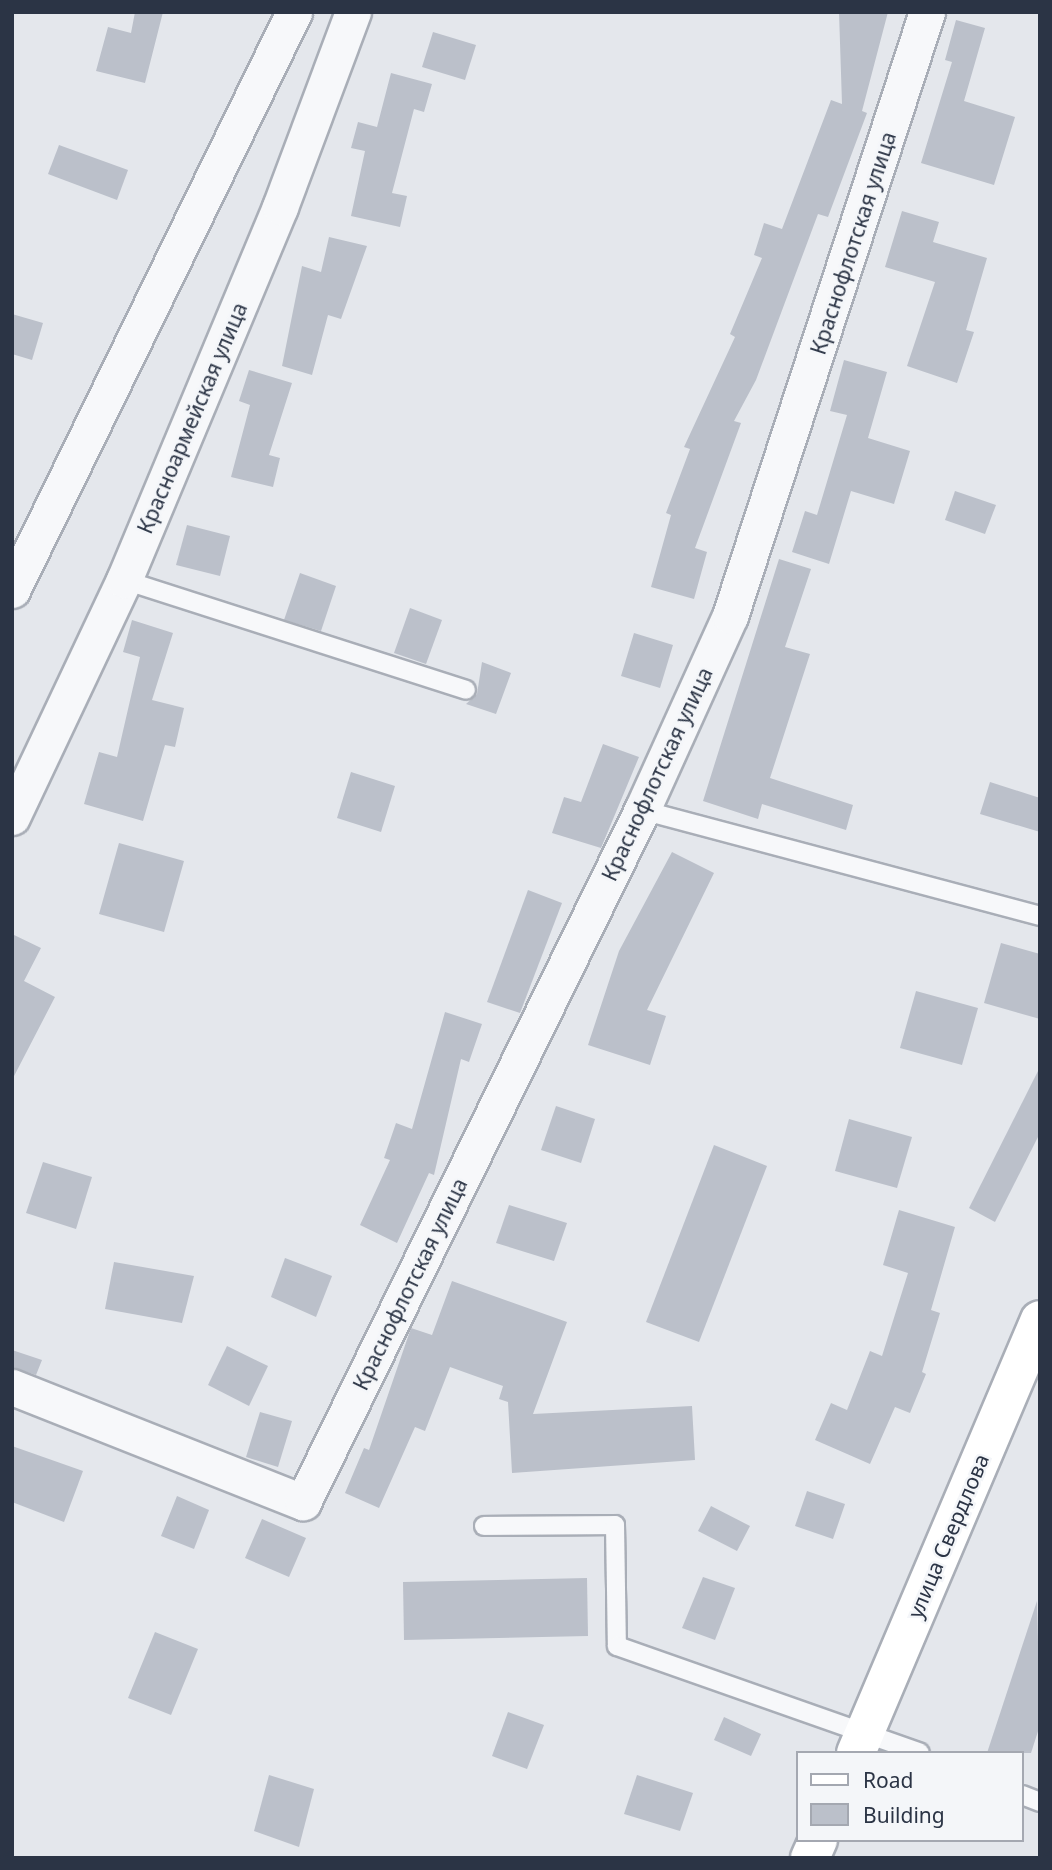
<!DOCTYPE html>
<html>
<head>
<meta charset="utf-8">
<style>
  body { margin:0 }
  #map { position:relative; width:1052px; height:1870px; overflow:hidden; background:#e4e7ec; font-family:"Noto Sans",sans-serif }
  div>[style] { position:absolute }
  .building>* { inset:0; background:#bbc0ca }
  .roads { filter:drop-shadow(2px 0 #a9aeb7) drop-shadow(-2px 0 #a9aeb7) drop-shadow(0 2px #a9aeb7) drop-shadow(0 -2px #a9aeb7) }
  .service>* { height:18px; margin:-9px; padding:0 9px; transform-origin:9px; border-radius:9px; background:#f7f8fa }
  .minor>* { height:35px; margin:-17.5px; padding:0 17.5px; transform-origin:17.5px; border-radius:17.5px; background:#f7f8fa }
  .secondary>* { height:38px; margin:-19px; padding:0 19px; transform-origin:19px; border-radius:19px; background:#fff }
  span { translate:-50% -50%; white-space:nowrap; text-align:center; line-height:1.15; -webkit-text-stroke:5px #f4f6f9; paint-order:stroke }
  .street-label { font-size:21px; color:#2b3445 }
  .frame { position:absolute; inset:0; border:14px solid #2b3445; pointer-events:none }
  .legend { position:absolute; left:796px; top:1751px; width:228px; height:91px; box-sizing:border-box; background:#f4f6f9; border:2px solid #a4a8b1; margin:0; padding:9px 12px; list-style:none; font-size:21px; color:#2b3445 }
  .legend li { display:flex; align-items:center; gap:14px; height:35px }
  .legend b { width:35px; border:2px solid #a4a8b1 }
</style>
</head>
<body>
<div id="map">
  <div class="building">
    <i style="clip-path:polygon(135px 12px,163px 12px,145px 83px,96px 71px,108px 27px,131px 33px)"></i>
    <i style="clip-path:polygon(839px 12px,888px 12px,862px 111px,867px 113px,828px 217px,818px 214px,756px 380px,734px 421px,741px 423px,695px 548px,707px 552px,694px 599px,651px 587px,671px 515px,666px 513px,690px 449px,684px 447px,735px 337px,730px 334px,762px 258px,754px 255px,764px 223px,782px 229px,831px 100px,842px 104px)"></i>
    <i style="clip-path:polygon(956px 20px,985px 28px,964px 101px,1015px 117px,994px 185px,921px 163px,952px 62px,945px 60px)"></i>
    <i style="clip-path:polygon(433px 32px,476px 45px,465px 80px,422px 67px)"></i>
    <i style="clip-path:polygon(391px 73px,432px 84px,424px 112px,414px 109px,392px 193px,407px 196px,400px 227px,351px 216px,365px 151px,351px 148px,358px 122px,377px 127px)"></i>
    <i style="clip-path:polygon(59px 145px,128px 170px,117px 200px,48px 174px)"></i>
    <i style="clip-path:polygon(902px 211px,939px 222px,933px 242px,987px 258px,966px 330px,974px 332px,957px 383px,907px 366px,935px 282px,885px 267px)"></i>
    <i style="clip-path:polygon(329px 237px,367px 246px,341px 319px,328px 315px,312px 375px,282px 366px,302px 266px,321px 272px)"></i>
    <i style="clip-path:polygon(12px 314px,43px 323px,32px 360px,12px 354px)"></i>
    <i style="clip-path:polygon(844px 360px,887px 372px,868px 438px,910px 451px,894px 504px,851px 491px,829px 564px,792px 552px,805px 511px,817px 515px,847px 415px,830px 411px)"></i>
    <i style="clip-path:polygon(249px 370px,292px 383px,269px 455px,280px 458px,273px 487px,231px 477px,250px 405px,239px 401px)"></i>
    <i style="clip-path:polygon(955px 491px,996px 505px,985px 534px,945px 520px)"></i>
    <i style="clip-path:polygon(187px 525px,230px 536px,220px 576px,176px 565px)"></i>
    <i style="clip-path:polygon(779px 559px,811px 569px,785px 647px,810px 654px,770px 778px,853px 805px,846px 830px,762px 804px,758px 819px,703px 801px)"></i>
    <i style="clip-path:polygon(300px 573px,336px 586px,321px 631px,284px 620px)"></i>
    <i style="clip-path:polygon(410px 608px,442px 620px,426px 664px,394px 653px)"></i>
    <i style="clip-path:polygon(132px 620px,173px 633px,152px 700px,184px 708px,175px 747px,165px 745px,143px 821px,84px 804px,99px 752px,117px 757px,140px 657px,123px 652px)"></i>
    <i style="clip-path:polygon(634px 633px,673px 645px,660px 688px,621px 676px)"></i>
    <i style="clip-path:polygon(482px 662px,511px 673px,496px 714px,466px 704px,477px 694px)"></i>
    <i style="clip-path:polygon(603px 744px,639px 757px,601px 848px,552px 833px,564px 797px,581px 802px)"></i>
    <i style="clip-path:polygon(351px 772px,395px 786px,381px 832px,337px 818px)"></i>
    <i style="clip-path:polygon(990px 782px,1040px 798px,1040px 832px,980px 814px)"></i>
    <i style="clip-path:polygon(119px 843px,184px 861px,164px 932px,99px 914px)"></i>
    <i style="clip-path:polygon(672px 852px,714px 873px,647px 1010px,666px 1016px,650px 1065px,588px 1045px,619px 951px)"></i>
    <i style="clip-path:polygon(528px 890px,562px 903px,520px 1013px,487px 1002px)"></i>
    <i style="clip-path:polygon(12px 934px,41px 948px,24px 981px,55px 997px,12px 1080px)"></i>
    <i style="clip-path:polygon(1001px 943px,1040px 954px,1040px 1019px,984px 1003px)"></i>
    <i style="clip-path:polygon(916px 991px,978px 1008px,962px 1065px,900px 1048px)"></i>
    <i style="clip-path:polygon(445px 1012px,482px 1024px,469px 1062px,461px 1059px,434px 1175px,429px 1173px,397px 1243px,360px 1225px,390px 1160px,384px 1158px,396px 1123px,412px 1129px)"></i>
    <i style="clip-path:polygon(1040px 1067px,1040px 1133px,995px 1222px,969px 1208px)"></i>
    <i style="clip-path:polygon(556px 1106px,595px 1119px,581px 1163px,541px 1150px)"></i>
    <i style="clip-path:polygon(849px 1119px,912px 1137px,897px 1188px,835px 1171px)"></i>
    <i style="clip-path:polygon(714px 1145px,767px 1166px,699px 1342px,646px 1322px)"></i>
    <i style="clip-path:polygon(43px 1162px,92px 1177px,76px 1229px,26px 1213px)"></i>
    <i style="clip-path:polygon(509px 1205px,567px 1223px,554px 1261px,496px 1243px)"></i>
    <i style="clip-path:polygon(899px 1210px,955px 1227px,931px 1310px,940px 1313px,922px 1372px,926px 1374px,910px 1413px,895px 1407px,870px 1464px,815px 1440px,831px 1403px,847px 1410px,870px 1351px,882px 1356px,908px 1273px,883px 1265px)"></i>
    <i style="clip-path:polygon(285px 1258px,332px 1276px,316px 1317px,271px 1297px)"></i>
    <i style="clip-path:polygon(114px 1262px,194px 1276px,182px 1323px,105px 1309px)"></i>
    <i style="clip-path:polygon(452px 1281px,567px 1322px,533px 1414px,692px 1406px,695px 1460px,512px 1473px,508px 1402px,499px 1399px,503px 1386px,450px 1367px,425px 1431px,415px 1427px,379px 1508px,345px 1493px,364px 1448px,369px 1450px,411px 1328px,432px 1335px)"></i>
    <i style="clip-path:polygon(227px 1346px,268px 1366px,249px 1406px,208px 1385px)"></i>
    <i style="clip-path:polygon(12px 1350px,42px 1360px,36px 1375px,12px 1367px)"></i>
    <i style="clip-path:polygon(260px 1412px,292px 1421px,278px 1467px,246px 1457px)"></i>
    <i style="clip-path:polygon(12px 1446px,83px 1471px,64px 1522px,12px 1502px)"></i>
    <i style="clip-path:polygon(807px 1491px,845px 1504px,833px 1539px,795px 1526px)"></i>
    <i style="clip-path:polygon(177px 1496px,209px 1510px,194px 1549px,161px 1536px)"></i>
    <i style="clip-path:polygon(711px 1506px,750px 1526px,737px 1551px,698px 1531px)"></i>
    <i style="clip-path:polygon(262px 1519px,306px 1538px,289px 1577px,245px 1558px)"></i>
    <i style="clip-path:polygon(703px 1577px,735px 1588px,715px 1640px,682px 1628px)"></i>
    <i style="clip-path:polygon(587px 1578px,588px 1636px,404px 1640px,403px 1582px)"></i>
    <i style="clip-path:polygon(1037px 1601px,1040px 1725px,1031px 1753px,987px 1753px)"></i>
    <i style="clip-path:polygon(155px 1632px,198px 1649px,171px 1715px,128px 1698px)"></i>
    <i style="clip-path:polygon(508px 1712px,544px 1725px,527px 1769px,492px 1756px)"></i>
    <i style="clip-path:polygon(724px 1717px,761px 1734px,751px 1756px,714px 1740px)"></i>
    <i style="clip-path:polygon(269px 1775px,314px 1789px,299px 1847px,254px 1831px)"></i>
    <i style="clip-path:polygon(637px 1775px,693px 1793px,680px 1831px,624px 1814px)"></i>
  </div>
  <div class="roads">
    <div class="service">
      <i style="left:124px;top:580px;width:359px;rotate:17.8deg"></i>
      <i style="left:642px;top:810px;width:412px;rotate:14.9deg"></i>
      <i style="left:484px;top:1526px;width:131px;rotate:-0.4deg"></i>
      <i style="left:615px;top:1525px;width:121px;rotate:89.1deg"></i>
      <i style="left:617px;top:1646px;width:321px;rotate:19.4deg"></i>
      <i style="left:1022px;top:1795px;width:19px;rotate:21deg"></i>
    </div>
    <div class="minor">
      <i style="left:12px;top:590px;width:643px;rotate:-63.99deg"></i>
      <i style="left:12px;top:817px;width:262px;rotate:-64.7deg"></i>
      <i style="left:124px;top:580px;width:404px;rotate:-67.3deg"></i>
      <i style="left:280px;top:207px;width:208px;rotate:-69.5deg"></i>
      <i style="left:12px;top:1387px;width:313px;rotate:21.6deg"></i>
      <i style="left:303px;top:1502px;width:771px;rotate:-63.9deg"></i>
      <i style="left:642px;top:810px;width:213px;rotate:-65.6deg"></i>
      <i style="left:730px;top:616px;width:635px;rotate:-71.94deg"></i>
    </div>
    <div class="secondary">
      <i style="left:856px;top:1753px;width:470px;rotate:-67deg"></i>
      <i style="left:810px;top:1858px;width:20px;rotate:-66deg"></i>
    </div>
  </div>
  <div class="street-label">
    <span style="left:853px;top:243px;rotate:-72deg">Краснофлотская улица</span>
    <span style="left:192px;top:418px;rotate:-67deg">Красноармейская улица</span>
    <span style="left:657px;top:774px;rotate:-65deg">Краснофлотская улица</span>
    <span style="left:410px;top:1284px;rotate:-64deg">Краснофлотская улица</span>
    <span style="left:948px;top:1536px;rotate:-67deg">улица Свердлова</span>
  </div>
  <div class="frame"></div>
  <ul class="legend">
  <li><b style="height:9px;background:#fff"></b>Road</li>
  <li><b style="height:19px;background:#bbc0ca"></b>Building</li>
  </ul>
</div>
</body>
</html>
